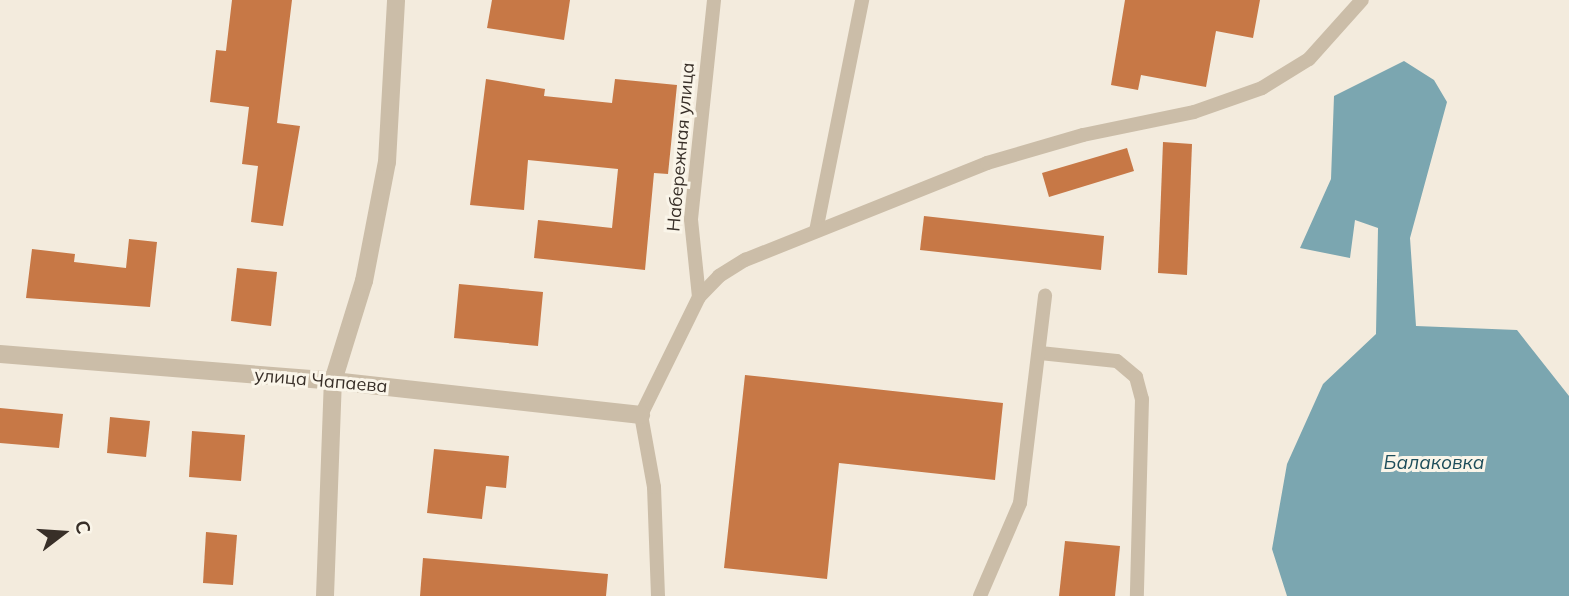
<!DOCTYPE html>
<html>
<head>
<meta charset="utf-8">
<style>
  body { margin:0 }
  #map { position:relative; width:1569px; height:596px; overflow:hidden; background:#f3ebdd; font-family:Mulish,sans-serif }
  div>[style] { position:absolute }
  .water>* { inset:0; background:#7ba6b0 }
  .building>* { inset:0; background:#c77846 }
  .service>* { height:14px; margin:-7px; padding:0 7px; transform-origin:7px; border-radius:7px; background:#cbbda8 }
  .minor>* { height:18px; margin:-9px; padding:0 9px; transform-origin:9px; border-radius:9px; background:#cbbda8 }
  span { translate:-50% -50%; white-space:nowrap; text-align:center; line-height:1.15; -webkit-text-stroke:6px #faf5e9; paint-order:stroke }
  .street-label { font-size:18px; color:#382f28 }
  .water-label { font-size:19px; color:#1d4d5a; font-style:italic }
  .north { position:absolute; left:28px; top:498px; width:70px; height:70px; -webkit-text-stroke:5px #faf5e9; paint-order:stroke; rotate:73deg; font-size:19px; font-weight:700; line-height:28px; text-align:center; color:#382f28 }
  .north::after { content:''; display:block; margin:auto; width:24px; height:32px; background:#382f28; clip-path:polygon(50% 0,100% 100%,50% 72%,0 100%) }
</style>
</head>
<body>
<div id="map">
  <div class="water">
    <i style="clip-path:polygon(1404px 61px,1434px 80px,1447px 102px,1410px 238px,1416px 326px,1517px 330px,1569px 396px,1569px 596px,1287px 596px,1272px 549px,1287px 464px,1323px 384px,1376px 334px,1378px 228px,1355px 220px,1350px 258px,1300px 248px,1331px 179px,1334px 96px)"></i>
  </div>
  <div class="building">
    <i style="clip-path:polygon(232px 0,292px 0,277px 123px,300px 126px,283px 226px,251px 222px,258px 166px,242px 164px,249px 107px,210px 102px,216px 50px,226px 51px)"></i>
    <i style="clip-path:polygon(492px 0,570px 0,564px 40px,487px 28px)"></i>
    <i style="clip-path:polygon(1125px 0,1260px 0,1253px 38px,1216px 31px,1206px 87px,1141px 75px,1138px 90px,1111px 85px)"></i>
    <i style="clip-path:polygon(486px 79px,545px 89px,544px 96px,612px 103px,615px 79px,677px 85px,668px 174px,654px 173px,645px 270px,534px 258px,538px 220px,612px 228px,618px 169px,528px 160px,524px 210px,470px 205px)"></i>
    <i style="clip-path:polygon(1163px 142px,1192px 144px,1187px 275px,1158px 273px)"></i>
    <i style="clip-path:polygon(1127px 148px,1134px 171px,1049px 197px,1042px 173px)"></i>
    <i style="clip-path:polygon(924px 216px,1104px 236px,1101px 270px,920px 250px)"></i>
    <i style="clip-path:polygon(129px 239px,157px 242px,150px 307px,26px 298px,32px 249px,75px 254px,74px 262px,126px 268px)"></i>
    <i style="clip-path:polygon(237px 268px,277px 272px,271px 326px,231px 321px)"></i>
    <i style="clip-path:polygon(459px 284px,543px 292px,538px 346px,454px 338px)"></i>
    <i style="clip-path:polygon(745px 375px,1003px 403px,995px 480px,839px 463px,827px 579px,724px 568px)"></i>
    <i style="clip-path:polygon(0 408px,63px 414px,59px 448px,0 443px)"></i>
    <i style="clip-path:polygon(110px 417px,150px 421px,146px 457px,107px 453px)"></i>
    <i style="clip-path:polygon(192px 431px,245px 435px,241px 481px,189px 477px)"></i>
    <i style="clip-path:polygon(434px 449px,509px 456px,506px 488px,486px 486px,482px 519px,427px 513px)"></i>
    <i style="clip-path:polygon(206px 532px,237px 535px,233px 585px,203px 583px)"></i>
    <i style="clip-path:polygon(1065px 541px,1120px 546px,1115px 596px,1059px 596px)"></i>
    <i style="clip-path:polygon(423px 558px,608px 574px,606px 596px,420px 596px)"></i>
  </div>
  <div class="service">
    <i style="left:816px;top:231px;width:236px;rotate:-78.7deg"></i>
    <i style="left:699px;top:297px;width:78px;rotate:-95.9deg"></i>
    <i style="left:691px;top:219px;width:220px;rotate:-84deg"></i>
    <i style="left:1040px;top:353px;width:77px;rotate:5.9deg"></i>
    <i style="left:1117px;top:361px;width:25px;rotate:40deg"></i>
    <i style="left:1136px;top:377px;width:23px;rotate:75deg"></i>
    <i style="left:1142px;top:399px;width:197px;rotate:91.5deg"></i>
    <i style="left:658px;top:596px;width:109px;rotate:-92.1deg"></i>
    <i style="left:654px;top:487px;width:73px;rotate:-100.2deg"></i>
    <i style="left:641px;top:415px;width:131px;rotate:-63.8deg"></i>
    <i style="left:699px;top:297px;width:29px;rotate:-46deg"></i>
    <i style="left:719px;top:276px;width:31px;rotate:-32deg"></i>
    <i style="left:745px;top:260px;width:261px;rotate:-21.8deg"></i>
    <i style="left:987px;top:163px;width:100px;rotate:-16.3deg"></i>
    <i style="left:1083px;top:135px;width:113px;rotate:-11.7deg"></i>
    <i style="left:1194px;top:112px;width:72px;rotate:-19.4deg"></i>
    <i style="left:1262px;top:88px;width:55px;rotate:-31.7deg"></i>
    <i style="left:1309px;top:59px;width:79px;rotate:-48.1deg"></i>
    <i style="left:980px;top:596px;width:101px;rotate:-66.7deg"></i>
    <i style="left:1020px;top:503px;width:209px;rotate:-83.1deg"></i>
  </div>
  <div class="minor">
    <i style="left:0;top:354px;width:334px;rotate:4.6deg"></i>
    <i style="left:333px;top:381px;width:310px;rotate:6.3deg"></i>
    <i style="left:325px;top:596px;width:215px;rotate:-87.9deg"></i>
    <i style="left:333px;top:381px;width:105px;rotate:-72.8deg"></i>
    <i style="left:364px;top:281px;width:121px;rotate:-79.1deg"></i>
    <i style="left:387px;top:162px;width:162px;rotate:-86.8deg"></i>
  </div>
  <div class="street-label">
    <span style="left:681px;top:147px;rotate:-85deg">Набережная улица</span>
    <span style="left:321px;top:381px;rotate:5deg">улица Чапаева</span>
  </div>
  <div class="water-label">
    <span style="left:1434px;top:463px">Балаковка</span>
  </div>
  <div class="north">С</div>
</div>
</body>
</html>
